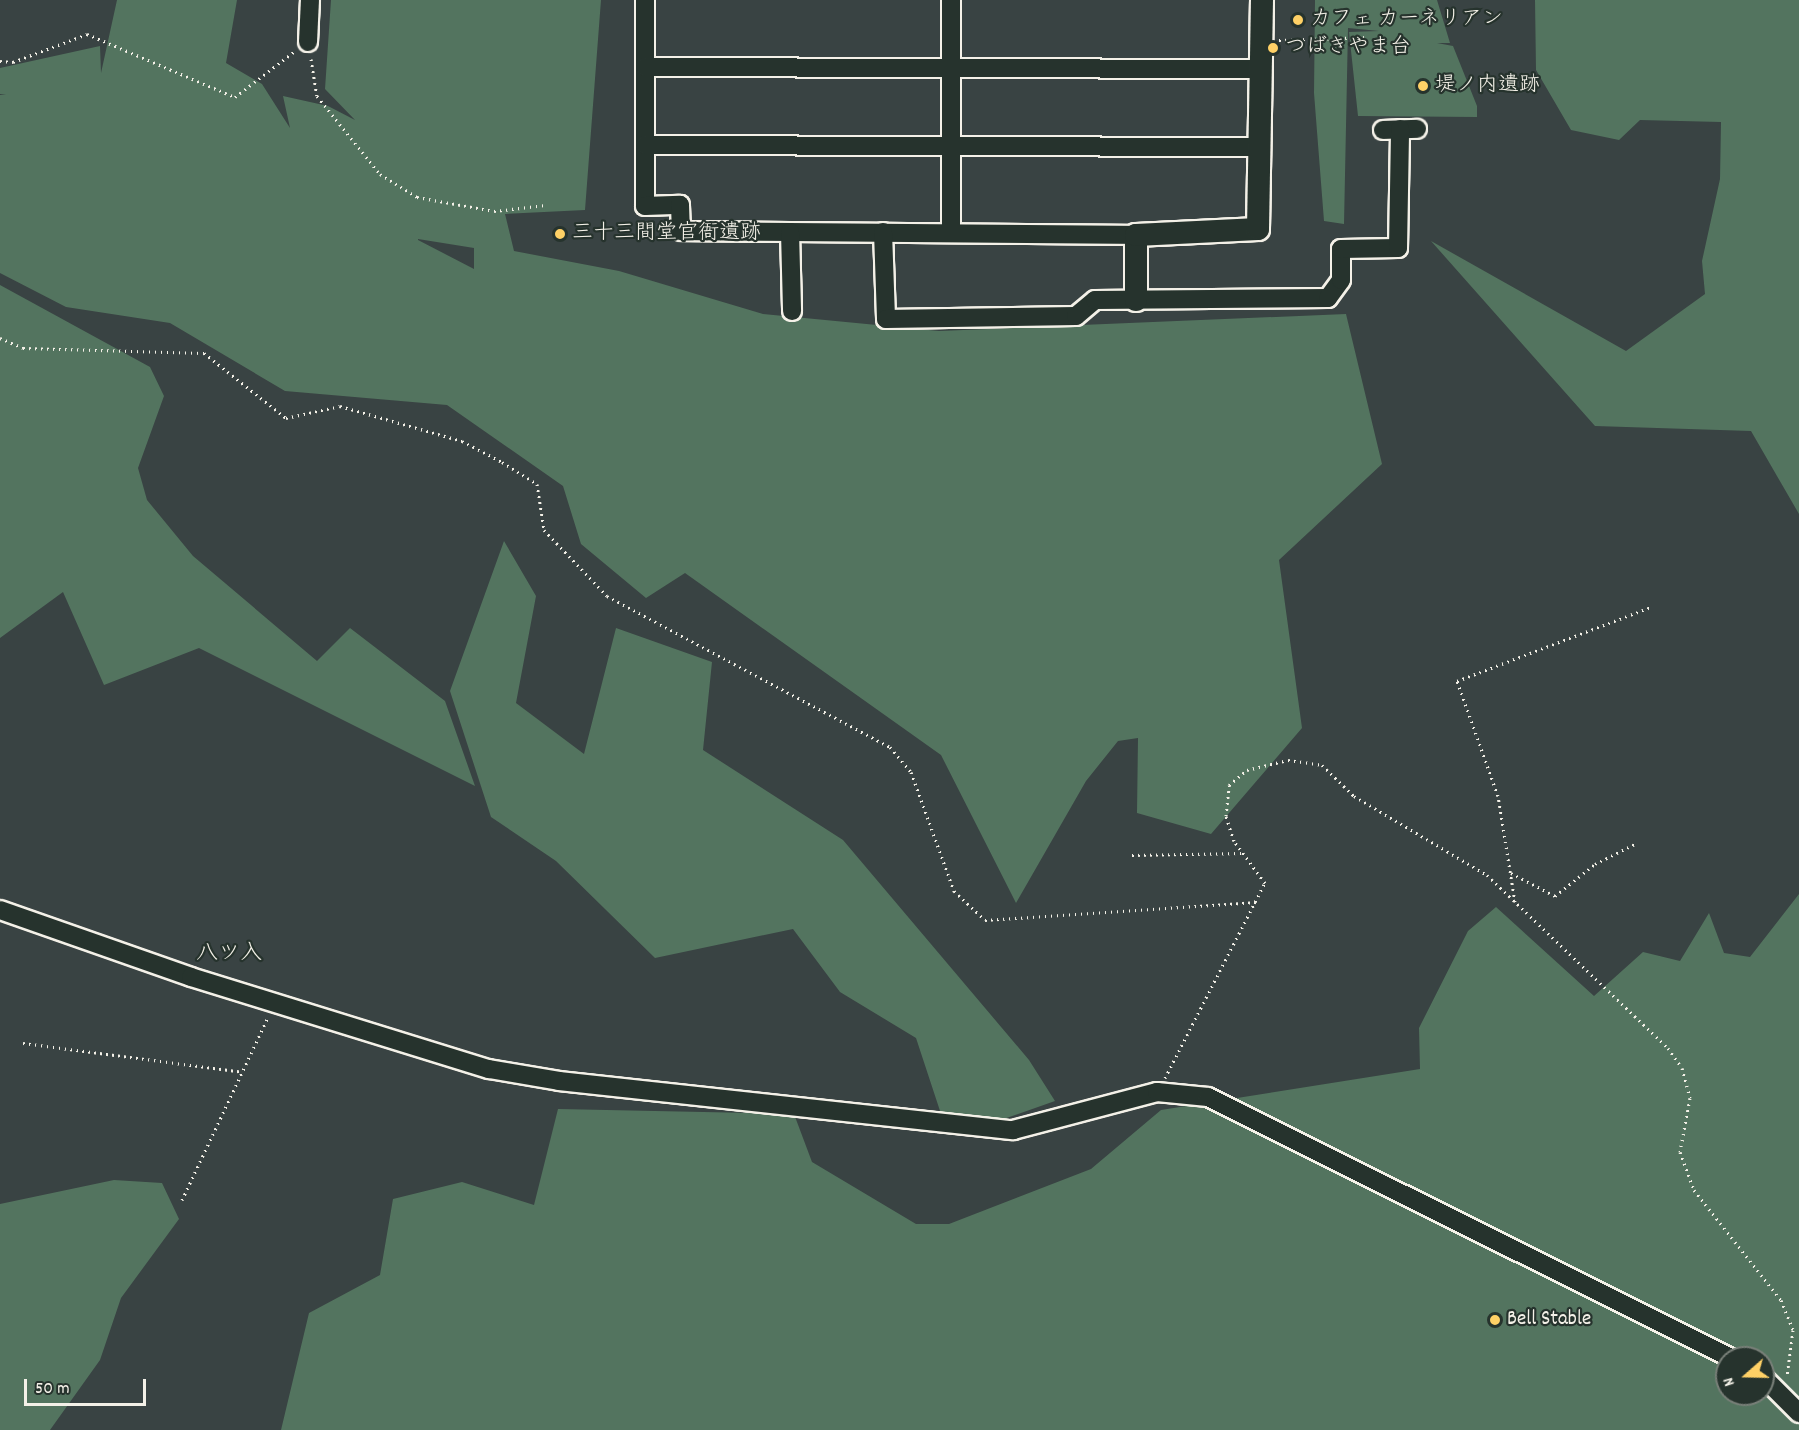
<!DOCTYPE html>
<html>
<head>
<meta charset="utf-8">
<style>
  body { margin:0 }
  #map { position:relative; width:1799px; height:1430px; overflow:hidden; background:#394343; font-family:Dekko,"Klee One",sans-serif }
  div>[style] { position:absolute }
  .green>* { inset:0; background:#53745f }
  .path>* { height:3px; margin-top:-1.5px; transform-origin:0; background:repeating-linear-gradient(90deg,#f4f1e8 0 1.5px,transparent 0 6px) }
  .roads { filter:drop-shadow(2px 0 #f4f1e8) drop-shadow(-2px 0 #f4f1e8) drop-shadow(0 2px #f4f1e8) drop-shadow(0 -2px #f4f1e8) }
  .minor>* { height:18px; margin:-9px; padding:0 9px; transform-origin:9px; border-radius:9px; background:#26332d }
  .tertiary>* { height:22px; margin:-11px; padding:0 11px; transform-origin:11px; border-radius:11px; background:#26332d }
  .dots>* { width:16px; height:16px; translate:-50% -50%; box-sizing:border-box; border:3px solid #26332d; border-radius:50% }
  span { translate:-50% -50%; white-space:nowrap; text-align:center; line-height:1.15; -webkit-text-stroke:4.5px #26332d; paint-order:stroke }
  .poi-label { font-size:21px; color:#f4f1e8 }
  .left { translate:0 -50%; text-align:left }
  .neighbourhood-label { font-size:22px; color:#f4f1e8 }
  .north { position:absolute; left:1715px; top:1346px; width:60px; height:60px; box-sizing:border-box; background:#26332d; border:2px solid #787f78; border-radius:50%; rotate:250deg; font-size:16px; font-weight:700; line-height:24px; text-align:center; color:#f4f1e8 }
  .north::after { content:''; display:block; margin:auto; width:21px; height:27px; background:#ffd166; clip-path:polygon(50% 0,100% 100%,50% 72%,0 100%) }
  .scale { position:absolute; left:24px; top:1379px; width:122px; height:27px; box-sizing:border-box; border:3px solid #f4f1e8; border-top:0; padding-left:8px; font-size:18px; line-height:21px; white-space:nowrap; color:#f4f1e8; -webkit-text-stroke:4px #26332d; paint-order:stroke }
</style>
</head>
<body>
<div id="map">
  <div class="green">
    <i style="clip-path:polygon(evenodd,117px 0,237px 0,226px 63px,262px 84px,290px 128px,283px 96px,328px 106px,355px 120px,325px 89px,331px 0,601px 0,585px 210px,505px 214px,514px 251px,619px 271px,763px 314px,939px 331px,1346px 314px,1382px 464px,1279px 560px,1302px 728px,1211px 834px,1137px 813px,1138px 738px,1118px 741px,1086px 781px,1016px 903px,941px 755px,685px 573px,646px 598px,581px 544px,563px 486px,447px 405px,285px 391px,170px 323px,66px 307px,0 273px,0 95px,6px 95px,0 94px,0 68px,100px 46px,101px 73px,117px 0,418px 239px,474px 248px,474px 269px,418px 240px,418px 239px)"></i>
    <i style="clip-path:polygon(1315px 0,1437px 0,1450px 43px,1437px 43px,1453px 46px,1477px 106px,1477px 117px,1358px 116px,1349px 32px,1379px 31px,1348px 28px,1344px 224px,1324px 221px,1314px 93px)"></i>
    <i style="clip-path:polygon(1535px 0,1799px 0,1799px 514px,1751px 431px,1595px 426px,1431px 241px,1626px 351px,1705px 294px,1702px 261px,1720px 179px,1721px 122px,1640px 120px,1619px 140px,1571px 130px,1536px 70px)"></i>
    <i style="clip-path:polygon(0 285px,150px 367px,164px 396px,138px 468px,147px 500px,193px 556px,317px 661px,350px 628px,445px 701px,475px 786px,199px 648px,104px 685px,63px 592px,0 638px)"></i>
    <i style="clip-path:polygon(504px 541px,536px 596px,516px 703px,584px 754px,616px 628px,712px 662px,703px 750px,843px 840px,1029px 1060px,1055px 1101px,995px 1122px,942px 1117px,916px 1038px,840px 992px,793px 929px,655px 958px,556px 861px,491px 817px,450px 691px)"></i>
    <i style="clip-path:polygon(evenodd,1799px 894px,1799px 1430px,281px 1430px,309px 1313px,380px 1275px,393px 1199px,462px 1182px,534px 1205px,558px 1109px,794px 1114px,812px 1162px,916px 1224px,949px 1224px,1091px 1169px,1161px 1110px,1420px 1069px,1419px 1028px,1468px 931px,1496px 907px,1594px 996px,1643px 952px,1680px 961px,1709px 913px,1724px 953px,1750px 957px,1799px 894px,1727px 1358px,1763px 1358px,1763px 1394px,1727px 1394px,1727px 1358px)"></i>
    <i style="clip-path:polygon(114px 1180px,162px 1183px,179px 1219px,121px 1298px,100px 1360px,50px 1430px,0 1430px,0 1204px)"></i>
  </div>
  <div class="path">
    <i style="left:1279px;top:40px;width:89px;rotate:-1.9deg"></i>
    <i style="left:311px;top:59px;width:37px;rotate:81deg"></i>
    <i style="left:317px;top:96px;width:100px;rotate:51.1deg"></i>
    <i style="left:380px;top:174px;width:44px;rotate:31.9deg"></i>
    <i style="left:417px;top:197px;width:78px;rotate:10.3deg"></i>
    <i style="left:494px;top:211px;width:52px;rotate:-6.6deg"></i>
    <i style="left:0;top:61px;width:13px;rotate:4deg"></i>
    <i style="left:13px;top:62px;width:79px;rotate:-20.7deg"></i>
    <i style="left:87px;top:34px;width:161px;rotate:23.1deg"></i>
    <i style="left:235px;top:97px;width:76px;rotate:-37.5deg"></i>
    <i style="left:0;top:338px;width:25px;rotate:23deg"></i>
    <i style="left:23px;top:348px;width:181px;rotate:1.6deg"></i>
    <i style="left:204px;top:353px;width:105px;rotate:38.4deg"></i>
    <i style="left:286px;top:418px;width:55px;rotate:-12.5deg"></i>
    <i style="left:340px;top:406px;width:127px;rotate:16deg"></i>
    <i style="left:462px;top:441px;width:45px;rotate:27.7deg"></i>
    <i style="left:502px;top:462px;width:41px;rotate:32.2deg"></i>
    <i style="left:537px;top:484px;width:47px;rotate:81.3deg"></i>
    <i style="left:544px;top:530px;width:91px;rotate:46.3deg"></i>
    <i style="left:607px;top:596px;width:321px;rotate:28.1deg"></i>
    <i style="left:890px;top:747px;width:33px;rotate:50deg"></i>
    <i style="left:911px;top:772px;width:127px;rotate:70.1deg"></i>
    <i style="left:954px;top:891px;width:42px;rotate:43.1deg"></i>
    <i style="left:985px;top:920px;width:273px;rotate:-3.8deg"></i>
    <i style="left:1132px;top:855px;width:109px;rotate:-1.1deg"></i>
    <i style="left:1511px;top:873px;width:50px;rotate:27.6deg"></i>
    <i style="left:1555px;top:896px;width:51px;rotate:-38.7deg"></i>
    <i style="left:1595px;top:864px;width:47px;rotate:-26.6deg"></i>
    <i style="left:1515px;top:902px;width:107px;rotate:-99.1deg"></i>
    <i style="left:1498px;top:796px;width:122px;rotate:-109.6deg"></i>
    <i style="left:1457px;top:681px;width:208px;rotate:-20.9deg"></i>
    <i style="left:23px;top:1043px;width:221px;rotate:7.5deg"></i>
    <i style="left:1165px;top:1078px;width:219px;rotate:-62.9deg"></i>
    <i style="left:1265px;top:883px;width:52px;rotate:-126.4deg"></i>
    <i style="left:1234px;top:841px;width:26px;rotate:-108deg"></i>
    <i style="left:1226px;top:816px;width:31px;rotate:-84deg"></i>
    <i style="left:1229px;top:785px;width:23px;rotate:-40deg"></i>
    <i style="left:1247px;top:770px;width:42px;rotate:-13.7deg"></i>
    <i style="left:1288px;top:760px;width:34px;rotate:8deg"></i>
    <i style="left:1322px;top:765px;width:45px;rotate:44.1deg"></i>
    <i style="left:1354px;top:796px;width:155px;rotate:30.7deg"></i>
    <i style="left:1487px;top:875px;width:250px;rotate:43.7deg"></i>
    <i style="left:1668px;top:1048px;width:24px;rotate:55deg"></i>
    <i style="left:1682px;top:1068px;width:31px;rotate:75deg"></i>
    <i style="left:1690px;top:1098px;width:55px;rotate:100.5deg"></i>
    <i style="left:1680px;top:1152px;width:40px;rotate:69.8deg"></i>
    <i style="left:1694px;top:1190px;width:140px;rotate:51.7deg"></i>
    <i style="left:1781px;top:1300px;width:32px;rotate:68deg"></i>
    <i style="left:1793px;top:1330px;width:46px;rotate:97.4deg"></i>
    <i style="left:182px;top:1200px;width:202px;rotate:-64.8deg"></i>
  </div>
  <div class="roads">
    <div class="minor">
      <i style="left:645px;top:0;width:206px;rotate:90deg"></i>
      <i style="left:645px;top:206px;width:35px;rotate:-2deg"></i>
      <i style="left:680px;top:205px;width:26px;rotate:88deg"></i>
      <i style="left:681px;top:231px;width:455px;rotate:0.5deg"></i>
      <i style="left:308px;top:42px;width:42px;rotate:-87.3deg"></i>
      <i style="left:645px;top:67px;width:616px;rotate:0.19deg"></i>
      <i style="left:1383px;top:130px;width:34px;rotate:-2deg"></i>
      <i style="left:645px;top:145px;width:616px;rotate:0.19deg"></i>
      <i style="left:790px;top:232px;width:79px;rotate:88.5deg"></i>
      <i style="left:883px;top:232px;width:87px;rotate:88deg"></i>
      <i style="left:886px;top:319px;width:190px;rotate:-0.9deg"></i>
      <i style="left:1076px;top:316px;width:25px;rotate:-40deg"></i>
      <i style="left:1095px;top:300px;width:233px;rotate:-0.5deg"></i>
      <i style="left:1328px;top:298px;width:22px;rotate:-54deg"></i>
      <i style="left:1341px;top:280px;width:31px;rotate:-90deg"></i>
      <i style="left:1341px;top:249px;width:57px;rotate:-1deg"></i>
      <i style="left:1398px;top:248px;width:119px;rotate:-89deg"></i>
      <i style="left:951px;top:232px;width:232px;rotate:-90deg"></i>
      <i style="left:0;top:910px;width:202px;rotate:19.3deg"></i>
      <i style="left:191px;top:977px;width:312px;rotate:17.2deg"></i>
      <i style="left:489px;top:1069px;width:71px;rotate:9.7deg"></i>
      <i style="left:559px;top:1081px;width:457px;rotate:6.2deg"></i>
      <i style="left:1013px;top:1130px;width:149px;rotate:-14.8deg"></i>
      <i style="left:1157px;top:1092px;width:51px;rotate:5.6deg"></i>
      <i style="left:1208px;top:1097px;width:585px;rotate:26.52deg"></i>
      <i style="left:1763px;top:1377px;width:51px;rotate:45deg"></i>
    </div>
    <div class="tertiary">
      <i style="left:1136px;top:300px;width:65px;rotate:-90deg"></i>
      <i style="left:1136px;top:235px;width:122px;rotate:-2.8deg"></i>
      <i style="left:1258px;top:229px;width:229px;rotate:-89deg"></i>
    </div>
  </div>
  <div class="dots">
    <i style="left:1298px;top:20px;background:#ffd166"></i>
    <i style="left:1273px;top:48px;background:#ffd166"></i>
    <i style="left:1423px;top:86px;background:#ffd166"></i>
    <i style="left:560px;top:234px;background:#ffd166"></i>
    <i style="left:1495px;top:1320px;background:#ffd166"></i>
  </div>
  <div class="poi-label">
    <span class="left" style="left:1310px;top:20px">カフェ カーネリアン</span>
    <span class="left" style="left:1285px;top:48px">つばきやま台</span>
    <span class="left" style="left:1435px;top:86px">堤ノ内遺跡</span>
    <span class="left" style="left:572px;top:234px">三十三間堂官衙遺跡</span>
    <span class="left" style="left:1507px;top:1320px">Bell Stable</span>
  </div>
  <div class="neighbourhood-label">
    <span style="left:229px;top:955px">八ツ入</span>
  </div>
  <div class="north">N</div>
  <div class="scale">50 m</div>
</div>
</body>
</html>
